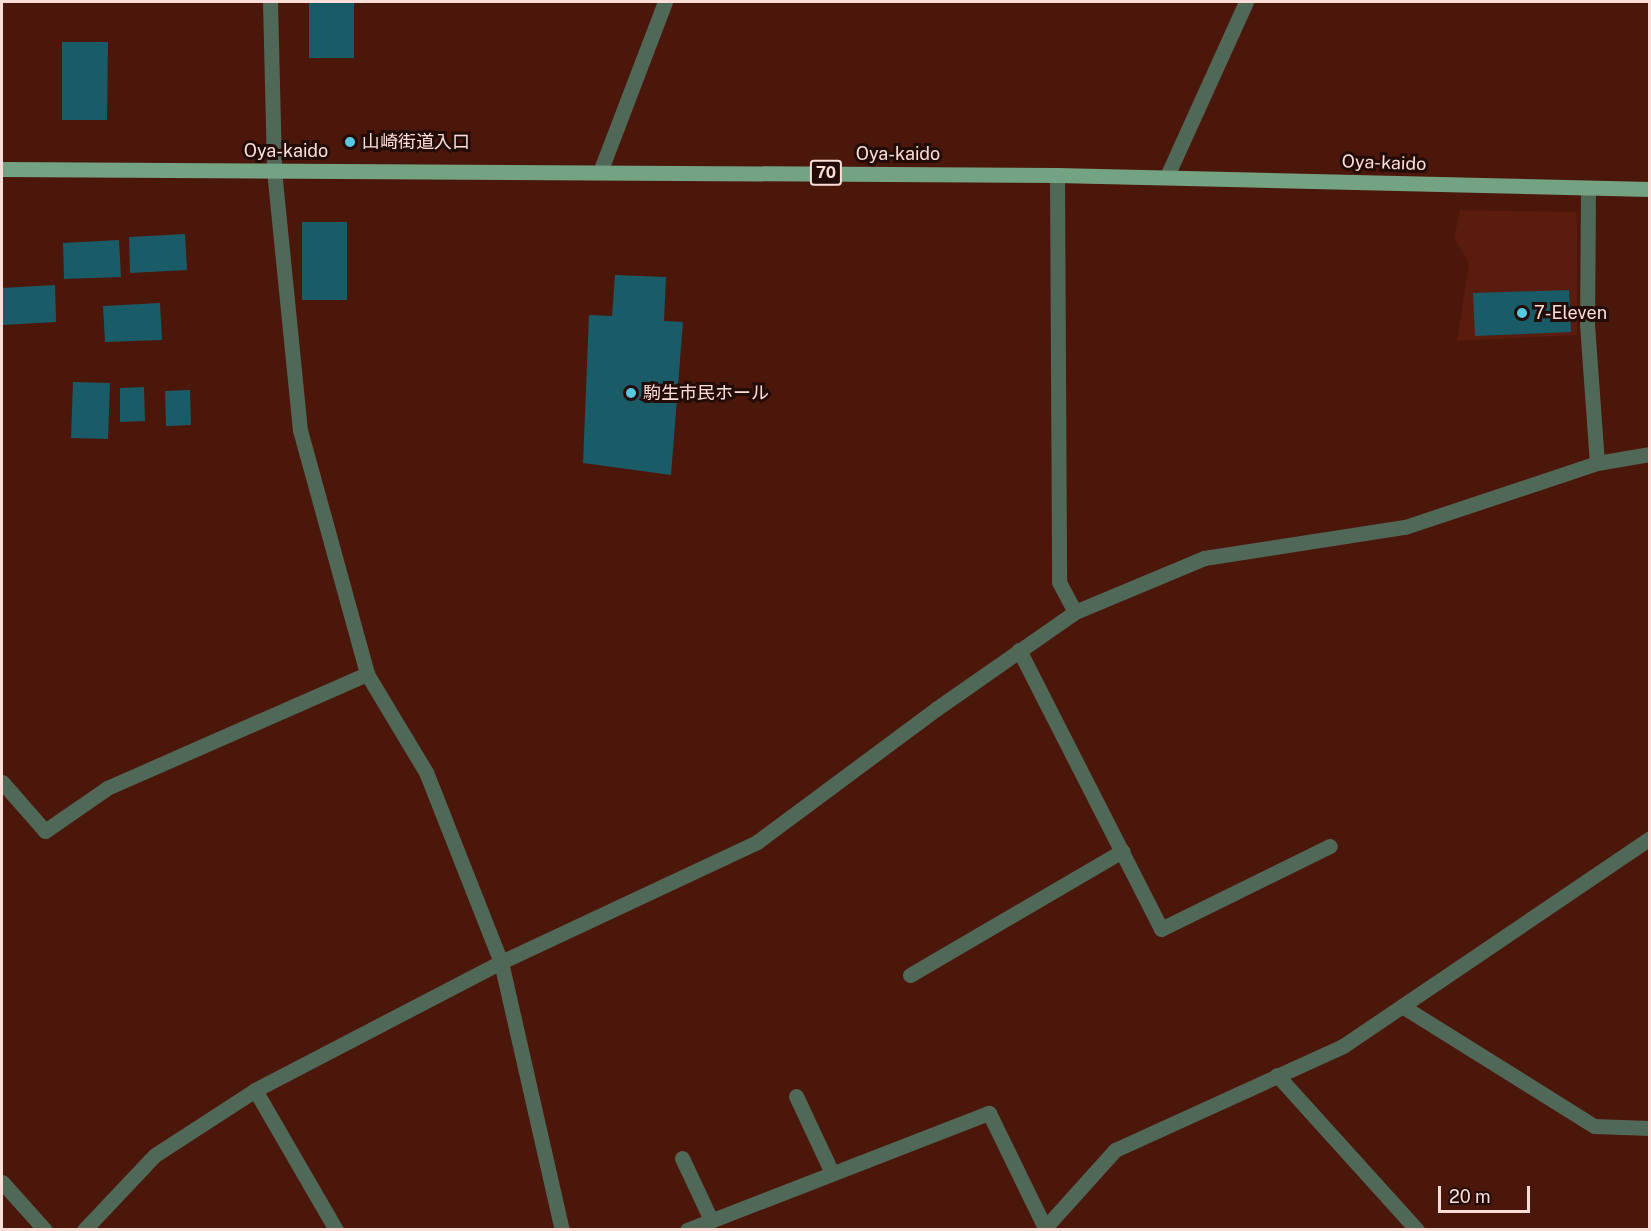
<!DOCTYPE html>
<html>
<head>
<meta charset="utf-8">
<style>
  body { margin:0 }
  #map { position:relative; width:1651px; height:1231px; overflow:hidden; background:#4c170b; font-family:"Public Sans","Noto Sans JP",sans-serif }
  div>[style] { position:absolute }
  .built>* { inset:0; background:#591c0e }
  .building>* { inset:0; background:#1a5b68 }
  .minor>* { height:15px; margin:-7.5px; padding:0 7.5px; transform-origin:7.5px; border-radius:7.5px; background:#506857 }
  .primary>* { height:15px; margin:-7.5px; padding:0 7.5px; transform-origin:7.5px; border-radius:7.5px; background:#73a383 }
  .dots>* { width:16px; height:16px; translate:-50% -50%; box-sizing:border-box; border:3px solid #230c07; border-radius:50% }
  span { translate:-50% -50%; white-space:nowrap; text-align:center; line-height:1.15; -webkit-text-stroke:6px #230c07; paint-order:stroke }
  .shield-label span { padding:2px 4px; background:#230c07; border:2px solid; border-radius:4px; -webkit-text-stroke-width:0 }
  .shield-label { font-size:16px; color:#fbded7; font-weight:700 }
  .poi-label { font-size:18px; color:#fbded7 }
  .left { translate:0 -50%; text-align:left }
  .street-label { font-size:18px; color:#fbded7 }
  .frame { position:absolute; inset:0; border:3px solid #fbded7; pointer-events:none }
  .scale { position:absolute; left:1438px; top:1186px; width:92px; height:27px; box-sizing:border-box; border:3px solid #fbded7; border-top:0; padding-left:8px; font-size:18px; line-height:21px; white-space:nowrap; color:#fbded7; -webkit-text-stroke:4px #230c07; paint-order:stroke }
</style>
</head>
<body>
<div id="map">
  <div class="built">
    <i style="clip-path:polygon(1460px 210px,1577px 212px,1577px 335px,1457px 341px,1469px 263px,1454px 238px)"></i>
  </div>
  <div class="building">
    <i style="clip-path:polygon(309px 2px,354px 2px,354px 58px,309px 58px)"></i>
    <i style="clip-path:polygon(62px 42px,108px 42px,107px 120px,62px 120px)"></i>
    <i style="clip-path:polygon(302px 222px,347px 222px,347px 300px,302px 300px)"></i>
    <i style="clip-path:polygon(185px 234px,187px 270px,130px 273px,129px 237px)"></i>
    <i style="clip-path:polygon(119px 240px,121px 277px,64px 279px,63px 243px)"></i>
    <i style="clip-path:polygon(615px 275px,666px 277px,664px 321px,683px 322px,671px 475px,583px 463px,589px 315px,612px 316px)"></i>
    <i style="clip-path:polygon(55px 285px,56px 322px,2px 325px,2px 288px)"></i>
    <i style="clip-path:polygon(1569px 290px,1571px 332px,1475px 336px,1473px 293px)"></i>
    <i style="clip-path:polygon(160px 303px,162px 340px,105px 342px,103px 306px)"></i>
    <i style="clip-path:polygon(73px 382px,110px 383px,108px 439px,71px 438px)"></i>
    <i style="clip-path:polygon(144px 387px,145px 421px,120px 422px,120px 388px)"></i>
    <i style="clip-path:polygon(190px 390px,191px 425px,166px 426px,165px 391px)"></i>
  </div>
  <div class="minor">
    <i style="left:270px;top:2px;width:168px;rotate:88.6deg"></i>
    <i style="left:274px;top:170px;width:261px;rotate:84.3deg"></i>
    <i style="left:300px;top:430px;width:253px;rotate:74.6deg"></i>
    <i style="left:367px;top:674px;width:114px;rotate:59deg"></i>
    <i style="left:426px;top:772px;width:204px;rotate:68.5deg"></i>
    <i style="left:501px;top:962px;width:275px;rotate:77.2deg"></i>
    <i style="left:600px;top:172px;width:182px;rotate:-69.1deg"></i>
    <i style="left:1057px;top:175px;width:407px;rotate:89.7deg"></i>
    <i style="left:1059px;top:582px;width:34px;rotate:62deg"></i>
    <i style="left:1167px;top:176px;width:191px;rotate:-65.6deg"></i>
    <i style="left:1588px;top:188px;width:136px;rotate:90.4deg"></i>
    <i style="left:1587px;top:324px;width:139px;rotate:85.9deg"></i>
    <i style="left:1019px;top:650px;width:313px;rotate:63deg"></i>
    <i style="left:1161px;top:929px;width:188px;rotate:-26.2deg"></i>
    <i style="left:2px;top:782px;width:65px;rotate:48.7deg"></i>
    <i style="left:45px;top:831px;width:75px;rotate:-34.7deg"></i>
    <i style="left:107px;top:788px;width:284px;rotate:-23.7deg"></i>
    <i style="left:910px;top:975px;width:246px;rotate:-30.3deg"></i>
    <i style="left:1402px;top:1006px;width:226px;rotate:32deg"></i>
    <i style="left:1594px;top:1126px;width:56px;rotate:2deg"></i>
    <i style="left:1277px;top:1075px;width:209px;rotate:47.9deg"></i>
    <i style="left:255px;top:1090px;width:162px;rotate:59.9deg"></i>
    <i style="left:796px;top:1096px;width:85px;rotate:64.9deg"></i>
    <i style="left:682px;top:1158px;width:68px;rotate:64.9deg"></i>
    <i style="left:2px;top:1182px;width:64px;rotate:48.1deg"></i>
    <i style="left:84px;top:1230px;width:103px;rotate:-46.6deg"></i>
    <i style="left:155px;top:1155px;width:119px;rotate:-33deg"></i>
    <i style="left:255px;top:1090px;width:277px;rotate:-27.5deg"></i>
    <i style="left:501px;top:962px;width:283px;rotate:-25.1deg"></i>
    <i style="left:757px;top:842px;width:223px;rotate:-36.6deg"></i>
    <i style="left:936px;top:709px;width:169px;rotate:-34.9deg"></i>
    <i style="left:1075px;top:612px;width:140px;rotate:-22.7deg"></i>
    <i style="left:1204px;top:558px;width:203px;rotate:-8.8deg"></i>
    <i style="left:1405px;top:527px;width:202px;rotate:-18.4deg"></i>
    <i style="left:1597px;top:463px;width:54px;rotate:-9.6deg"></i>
    <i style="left:687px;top:1230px;width:324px;rotate:-21.2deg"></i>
    <i style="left:989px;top:1113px;width:128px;rotate:64deg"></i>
    <i style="left:1043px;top:1230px;width:108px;rotate:-48deg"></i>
    <i style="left:1115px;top:1150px;width:251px;rotate:-24.5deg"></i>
    <i style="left:1343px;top:1046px;width:371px;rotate:-34.1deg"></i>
  </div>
  <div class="primary">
    <i style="left:2px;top:169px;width:1055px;rotate:0.33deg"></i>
    <i style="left:1057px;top:175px;width:593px;rotate:1.35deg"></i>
  </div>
  <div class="dots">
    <i style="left:350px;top:142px;background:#57c9e2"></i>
    <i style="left:1522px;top:313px;background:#57c9e2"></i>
    <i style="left:631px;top:393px;background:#57c9e2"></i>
  </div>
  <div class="shield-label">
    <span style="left:826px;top:173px">70</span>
  </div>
  <div class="poi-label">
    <span class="left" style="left:362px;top:142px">山崎街道入口</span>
    <span class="left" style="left:1534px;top:313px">7-Eleven</span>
    <span class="left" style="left:643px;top:393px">駒生市民ホール</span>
  </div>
  <div class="street-label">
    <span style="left:286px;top:151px">Oya-kaido</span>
    <span style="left:898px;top:154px">Oya-kaido</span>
    <span style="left:1384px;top:163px;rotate:2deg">Oya-kaido</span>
  </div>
  <div class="frame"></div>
  <div class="scale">20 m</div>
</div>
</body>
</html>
